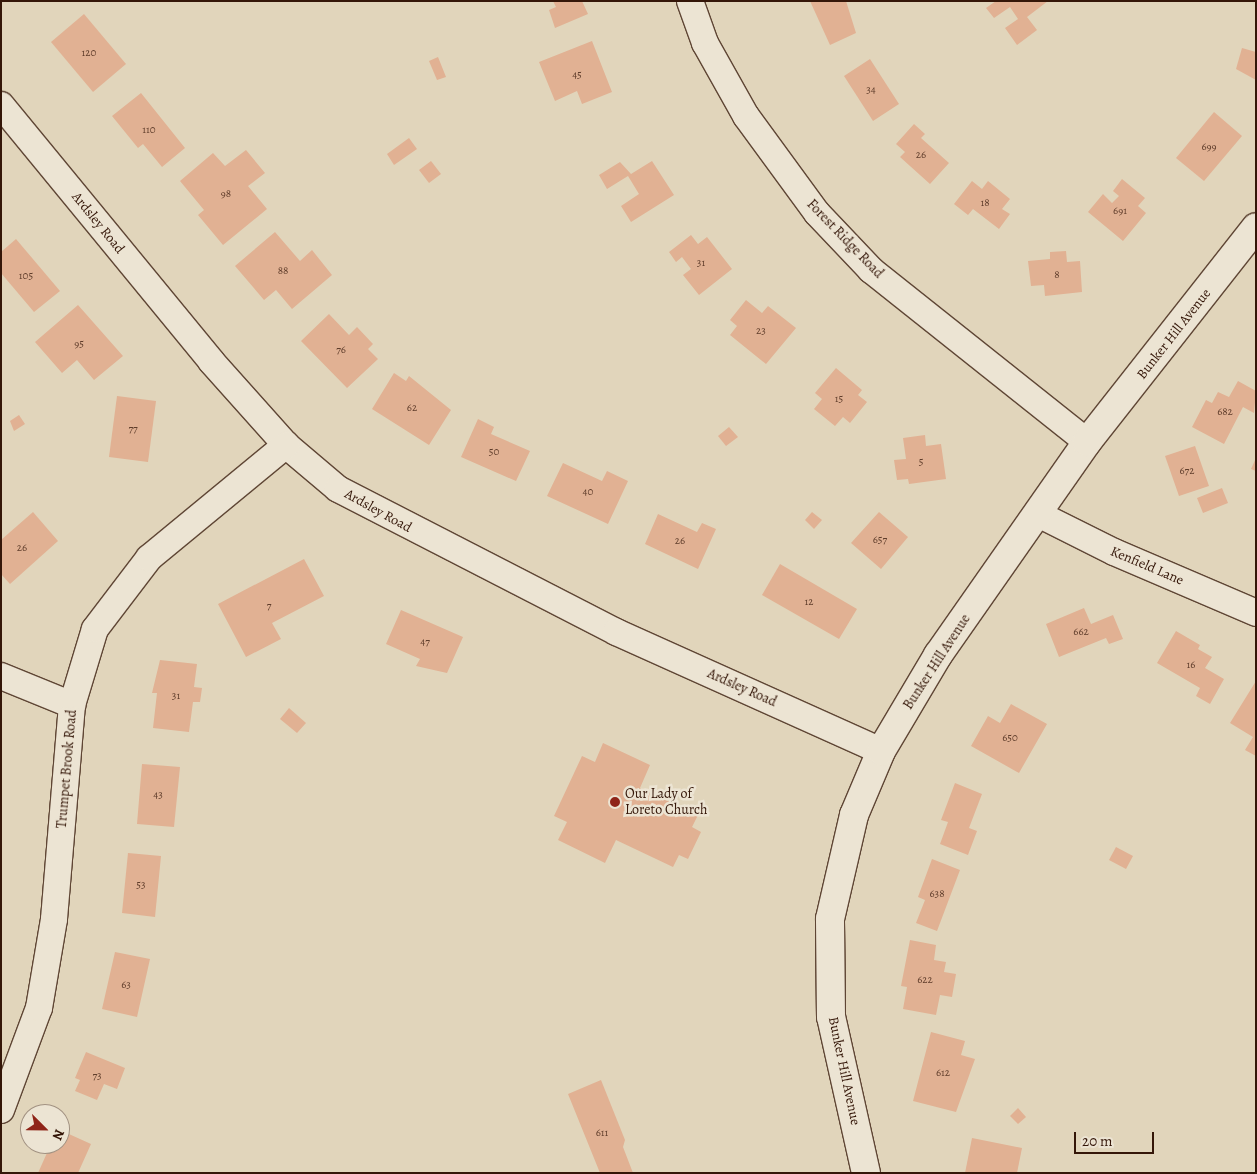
<!DOCTYPE html>
<html>
<head>
<meta charset="utf-8">
<style>
  body { margin:0 }
  #map { position:relative; width:1257px; height:1174px; overflow:hidden; background:#e1d5bb; font-family:Alegreya,serif }
  div>[style] { position:absolute }
  .building>* { inset:0; background:#e1b193 }
  .roads { filter:drop-shadow(1px 0 #5f4635) drop-shadow(-1px 0 #5f4635) drop-shadow(0 1px #5f4635) drop-shadow(0 -1px #5f4635) }
  .street>* { height:26px; margin:-13px; padding:0 13px; transform-origin:13px; border-radius:13px; background:#ece4d3 }
  .secondary>* { height:28px; margin:-14px; padding:0 14px; transform-origin:14px; border-radius:14px; background:#ece4d3 }
  .dots>* { width:14px; height:14px; translate:-50% -50%; box-sizing:border-box; border:2px solid #ece4d3; border-radius:50% }
  span { translate:-50% -50%; white-space:nowrap; text-align:center; line-height:1.15; -webkit-text-stroke:5px #ece4d3; paint-order:stroke }
  .number-label { font-size:11px; color:#5f3d2b }
  .number-label span { -webkit-text-stroke-width:0 }
  .street-label { font-size:14px; color:#341608 }
  .poi-label { font-size:14px; color:#341608 }
  .left { translate:0 -50%; text-align:left }
  .frame { position:absolute; inset:0; border:2px solid #341608; pointer-events:none }
  .north { position:absolute; left:20px; top:1104px; width:50px; height:50px; box-sizing:border-box; background:#ece4d3; border:1px solid #a29282; border-radius:50%; rotate:113deg; font-size:14px; font-weight:700; line-height:20px; text-align:center; color:#341608 }
  .north::after { content:''; display:block; margin:auto; width:18px; height:22px; background:#8f2418; clip-path:polygon(50% 0,100% 100%,50% 72%,0 100%) }
  .scale { position:absolute; left:1074px; top:1132px; width:80px; height:22px; box-sizing:border-box; border:2px solid #341608; border-top:0; padding-left:6px; font-size:15px; line-height:18px; white-space:nowrap; color:#341608; -webkit-text-stroke:4px #ece4d3; paint-order:stroke }
</style>
</head>
<body>
<div id="map">
  <div class="building">
    <i style="clip-path:polygon(553px 1px,582px 1px,588px 14px,555px 28px,549px 10px,556px 7px)"></i>
    <i style="clip-path:polygon(810px 1px,846px 1px,856px 33px,830px 45px)"></i>
    <i style="clip-path:polygon(996px 1px,1048px 1px,1027px 17px,1037px 30px,1017px 45px,1005px 28px,1018px 19px,1010px 7px,994px 18px,986px 8px)"></i>
    <i style="clip-path:polygon(84px 14px,126px 64px,93px 92px,51px 42px)"></i>
    <i style="clip-path:polygon(592px 41px,612px 92px,582px 104px,577px 91px,555px 101px,539px 62px)"></i>
    <i style="clip-path:polygon(1242px 48px,1256px 52px,1256px 80px,1236px 69px)"></i>
    <i style="clip-path:polygon(438px 57px,446px 77px,437px 80px,429px 61px)"></i>
    <i style="clip-path:polygon(870px 59px,899px 104px,873px 121px,844px 76px)"></i>
    <i style="clip-path:polygon(141px 93px,185px 148px,162px 167px,143px 144px,138px 148px,112px 116px)"></i>
    <i style="clip-path:polygon(1214px 112px,1242px 136px,1204px 181px,1176px 158px)"></i>
    <i style="clip-path:polygon(914px 124px,925px 134px,921px 138px,949px 163px,930px 184px,900px 157px,905px 152px,896px 144px)"></i>
    <i style="clip-path:polygon(409px 138px,417px 149px,394px 165px,387px 154px)"></i>
    <i style="clip-path:polygon(246px 150px,265px 173px,248px 186px,267px 209px,223px 245px,198px 215px,204px 210px,180px 181px,213px 153px,225px 166px)"></i>
    <i style="clip-path:polygon(431px 161px,441px 174px,429px 183px,419px 170px)"></i>
    <i style="clip-path:polygon(652px 161px,674px 195px,631px 222px,621px 206px,639px 194px,628px 176px,607px 189px,599px 175px,620px 162px,631px 174px)"></i>
    <i style="clip-path:polygon(1122px 179px,1145px 198px,1138px 206px,1146px 213px,1123px 241px,1088px 212px,1103px 194px,1112px 203px,1119px 196px,1113px 191px)"></i>
    <i style="clip-path:polygon(972px 181px,982px 189px,988px 181px,1010px 199px,1002px 209px,1010px 214px,999px 229px,973px 209px,968px 215px,954px 204px)"></i>
    <i style="clip-path:polygon(275px 232px,300px 261px,312px 250px,332px 275px,292px 309px,276px 290px,264px 300px,235px 266px)"></i>
    <i style="clip-path:polygon(691px 235px,698px 244px,707px 237px,732px 269px,699px 295px,683px 275px,691px 269px,682px 257px,676px 262px,669px 252px)"></i>
    <i style="clip-path:polygon(16px 239px,60px 291px,34px 312px,1px 273px,1px 252px)"></i>
    <i style="clip-path:polygon(1066px 251px,1067px 262px,1080px 261px,1082px 292px,1045px 296px,1044px 285px,1031px 286px,1028px 261px,1050px 259px,1050px 252px)"></i>
    <i style="clip-path:polygon(746px 300px,762px 313px,768px 306px,796px 328px,766px 364px,730px 335px,737px 326px,730px 320px)"></i>
    <i style="clip-path:polygon(78px 305px,123px 356px,94px 380px,77px 360px,62px 373px,35px 342px)"></i>
    <i style="clip-path:polygon(329px 314px,349px 335px,357px 327px,373px 344px,368px 349px,378px 359px,347px 388px,301px 341px)"></i>
    <i style="clip-path:polygon(836px 368px,862px 390px,858px 395px,867px 402px,850px 423px,843px 417px,835px 426px,814px 409px,822px 399px,815px 393px)"></i>
    <i style="clip-path:polygon(394px 373px,406px 381px,409px 376px,451px 410px,429px 445px,372px 409px)"></i>
    <i style="clip-path:polygon(1238px 381px,1256px 391px,1254px 413px,1243px 407px,1224px 444px,1192px 427px,1206px 400px,1212px 403px,1218px 392px,1229px 397px)"></i>
    <i style="clip-path:polygon(117px 396px,156px 401px,148px 462px,109px 457px)"></i>
    <i style="clip-path:polygon(19px 415px,25px 424px,14px 431px,10px 421px)"></i>
    <i style="clip-path:polygon(478px 419px,494px 427px,491px 434px,530px 451px,516px 481px,461px 457px)"></i>
    <i style="clip-path:polygon(729px 427px,738px 437px,726px 446px,718px 436px)"></i>
    <i style="clip-path:polygon(925px 435px,926px 446px,941px 444px,946px 479px,909px 484px,908px 479px,897px 480px,894px 460px,906px 459px,903px 438px)"></i>
    <i style="clip-path:polygon(1195px 446px,1209px 486px,1179px 496px,1165px 456px)"></i>
    <i style="clip-path:polygon(1256px 458px,1256px 471px,1251px 469px)"></i>
    <i style="clip-path:polygon(563px 463px,602px 481px,607px 471px,628px 481px,608px 524px,547px 496px)"></i>
    <i style="clip-path:polygon(1222px 488px,1228px 503px,1203px 513px,1197px 498px)"></i>
    <i style="clip-path:polygon(33px 512px,58px 541px,10px 584px,1px 574px,1px 540px)"></i>
    <i style="clip-path:polygon(812px 512px,822px 520px,814px 529px,805px 520px)"></i>
    <i style="clip-path:polygon(879px 512px,908px 537px,881px 569px,851px 543px)"></i>
    <i style="clip-path:polygon(658px 514px,697px 532px,702px 523px,716px 529px,698px 569px,645px 544px)"></i>
    <i style="clip-path:polygon(304px 559px,324px 596px,272px 623px,281px 639px,246px 657px,218px 604px)"></i>
    <i style="clip-path:polygon(780px 564px,857px 609px,839px 639px,762px 595px)"></i>
    <i style="clip-path:polygon(1084px 608px,1091px 624px,1113px 615px,1123px 639px,1109px 644px,1106px 638px,1059px 657px,1046px 624px)"></i>
    <i style="clip-path:polygon(401px 610px,463px 637px,447px 673px,416px 666px,420px 659px,386px 644px)"></i>
    <i style="clip-path:polygon(1176px 631px,1200px 645px,1198px 649px,1212px 657px,1205px 668px,1224px 679px,1210px 704px,1196px 696px,1200px 688px,1157px 663px)"></i>
    <i style="clip-path:polygon(160px 660px,197px 664px,194px 687px,202px 688px,200px 702px,193px 702px,189px 732px,153px 728px,157px 693px,152px 693px)"></i>
    <i style="clip-path:polygon(1256px 681px,1256px 756px,1245px 750px,1253px 737px,1230px 723px)"></i>
    <i style="clip-path:polygon(1011px 704px,1047px 724px,1019px 773px,971px 746px,988px 716px,1000px 723px)"></i>
    <i style="clip-path:polygon(289px 708px,306px 723px,297px 733px,280px 719px)"></i>
    <i style="clip-path:polygon(603px 743px,650px 765px,640px 788px,698px 815px,692px 827px,701px 832px,688px 859px,679px 855px,673px 867px,616px 840px,605px 863px,558px 840px,567px 822px,554px 816px,582px 756px,595px 762px)"></i>
    <i style="clip-path:polygon(142px 764px,180px 767px,174px 827px,137px 824px)"></i>
    <i style="clip-path:polygon(955px 783px,982px 794px,969px 828px,977px 831px,968px 855px,940px 844px,948px 822px,941px 820px)"></i>
    <i style="clip-path:polygon(1116px 847px,1133px 856px,1126px 869px,1109px 860px)"></i>
    <i style="clip-path:polygon(128px 853px,161px 856px,155px 917px,122px 913px)"></i>
    <i style="clip-path:polygon(932px 859px,960px 870px,937px 931px,916px 923px,925px 900px,918px 897px)"></i>
    <i style="clip-path:polygon(910px 940px,936px 945px,934px 960px,946px 962px,944px 972px,956px 974px,952px 997px,940px 995px,936px 1015px,903px 1009px,907px 987px,901px 986px)"></i>
    <i style="clip-path:polygon(115px 952px,150px 959px,137px 1017px,102px 1009px)"></i>
    <i style="clip-path:polygon(931px 1032px,965px 1041px,961px 1055px,975px 1059px,956px 1112px,913px 1101px)"></i>
    <i style="clip-path:polygon(86px 1052px,125px 1068px,117px 1089px,104px 1084px,97px 1100px,75px 1091px,80px 1080px,75px 1078px)"></i>
    <i style="clip-path:polygon(601px 1080px,625px 1140px,623px 1147px,633px 1173px,600px 1173px,568px 1094px)"></i>
    <i style="clip-path:polygon(1018px 1108px,1026px 1117px,1018px 1124px,1010px 1116px)"></i>
    <i style="clip-path:polygon(60px 1130px,91px 1144px,78px 1173px,38px 1173px,51px 1144px,60px 1144px)"></i>
    <i style="clip-path:polygon(972px 1138px,1022px 1148px,1017px 1173px,965px 1173px)"></i>
  </div>
  <div class="roads">
    <div class="street">
      <i style="left:690px;top:1px;width:45px;rotate:70.3deg"></i>
      <i style="left:705px;top:43px;width:84px;rotate:60.7deg"></i>
      <i style="left:746px;top:116px;width:120px;rotate:53.8deg"></i>
      <i style="left:817px;top:213px;width:79px;rotate:46.5deg"></i>
      <i style="left:871px;top:270px;width:276px;rotate:38.5deg"></i>
      <i style="left:1px;top:105px;width:331px;rotate:50.6deg"></i>
      <i style="left:211px;top:361px;width:113px;rotate:48.2deg"></i>
      <i style="left:286px;top:445px;width:68px;rotate:40.2deg"></i>
      <i style="left:338px;top:489px;width:313px;rotate:27.2deg"></i>
      <i style="left:616px;top:632px;width:290px;rotate:24.2deg"></i>
      <i style="left:1040px;top:515px;width:83px;rotate:26.6deg"></i>
      <i style="left:1114px;top:552px;width:155px;rotate:23.2deg"></i>
      <i style="left:1px;top:676px;width:77px;rotate:22.2deg"></i>
      <i style="left:1px;top:1110px;width:109px;rotate:-69.6deg"></i>
      <i style="left:39px;top:1008px;width:90px;rotate:-80.4deg"></i>
      <i style="left:54px;top:919px;width:215px;rotate:-85.2deg"></i>
      <i style="left:72px;top:705px;width:79px;rotate:-73.2deg"></i>
      <i style="left:95px;top:629px;width:89px;rotate:-52.7deg"></i>
      <i style="left:149px;top:558px;width:178px;rotate:-39.5deg"></i>
    </div>
    <div class="secondary">
      <i style="left:866px;top:1173px;width:160px;rotate:-102.6deg"></i>
      <i style="left:831px;top:1017px;width:98px;rotate:-90.6deg"></i>
      <i style="left:830px;top:919px;width:107px;rotate:-77deg"></i>
      <i style="left:854px;top:815px;width:69px;rotate:-67.1deg"></i>
      <i style="left:881px;top:751px;width:112px;rotate:-59.3deg"></i>
      <i style="left:938px;top:655px;width:260px;rotate:-55deg"></i>
      <i style="left:1087px;top:442px;width:273px;rotate:-51.8deg"></i>
    </div>
  </div>
  <div class="dots">
    <i style="left:615px;top:802px;background:#8f2418"></i>
  </div>
  <div class="number-label">
    <span style="left:89px;top:53px">120</span>
    <span style="left:577px;top:75px">45</span>
    <span style="left:871px;top:90px">34</span>
    <span style="left:149px;top:130px">110</span>
    <span style="left:1209px;top:147px">699</span>
    <span style="left:921px;top:155px">26</span>
    <span style="left:226px;top:194px">98</span>
    <span style="left:985px;top:203px">18</span>
    <span style="left:1120px;top:211px">691</span>
    <span style="left:701px;top:263px">31</span>
    <span style="left:283px;top:271px">88</span>
    <span style="left:1057px;top:275px">8</span>
    <span style="left:26px;top:276px">105</span>
    <span style="left:761px;top:331px">23</span>
    <span style="left:79px;top:344px">95</span>
    <span style="left:341px;top:350px">76</span>
    <span style="left:839px;top:399px">15</span>
    <span style="left:412px;top:408px">62</span>
    <span style="left:1225px;top:412px">682</span>
    <span style="left:133px;top:429px">77</span>
    <span style="left:494px;top:452px">50</span>
    <span style="left:921px;top:462px">5</span>
    <span style="left:1187px;top:471px">672</span>
    <span style="left:588px;top:492px">40</span>
    <span style="left:880px;top:540px">657</span>
    <span style="left:680px;top:541px">26</span>
    <span style="left:22px;top:548px">26</span>
    <span style="left:809px;top:602px">12</span>
    <span style="left:269px;top:606px">7</span>
    <span style="left:1081px;top:632px">662</span>
    <span style="left:425px;top:642px">47</span>
    <span style="left:1191px;top:665px">16</span>
    <span style="left:176px;top:696px">31</span>
    <span style="left:1010px;top:738px">650</span>
    <span style="left:158px;top:795px">43</span>
    <span style="left:141px;top:885px">53</span>
    <span style="left:937px;top:894px">638</span>
    <span style="left:925px;top:980px">622</span>
    <span style="left:126px;top:985px">63</span>
    <span style="left:943px;top:1073px">612</span>
    <span style="left:97px;top:1076px">73</span>
    <span style="left:602px;top:1133px">611</span>
  </div>
  <div class="street-label">
    <span style="left:98px;top:223px;rotate:51deg">Ardsley Road</span>
    <span style="left:845px;top:239px;rotate:46deg">Forest Ridge Road</span>
    <span style="left:1174px;top:334px;rotate:-52deg">Bunker Hill Avenue</span>
    <span style="left:378px;top:511px;rotate:29deg">Ardsley Road</span>
    <span style="left:1147px;top:566px;rotate:23deg">Kenfield Lane</span>
    <span style="left:937px;top:662px;rotate:-57deg">Bunker Hill Avenue</span>
    <span style="left:742px;top:688px;rotate:24deg">Ardsley Road</span>
    <span style="left:67px;top:769px;rotate:-85deg">Trumpet Brook Road</span>
    <span style="left:844px;top:1071px;rotate:78deg">Bunker Hill Avenue</span>
  </div>
  <div class="poi-label">
    <span class="left" style="left:625px;top:802px">Our Lady of<br>Loreto Church</span>
  </div>
  <div class="frame"></div>
  <div class="north">N</div>
  <div class="scale">20 m</div>
</div>
</body>
</html>
